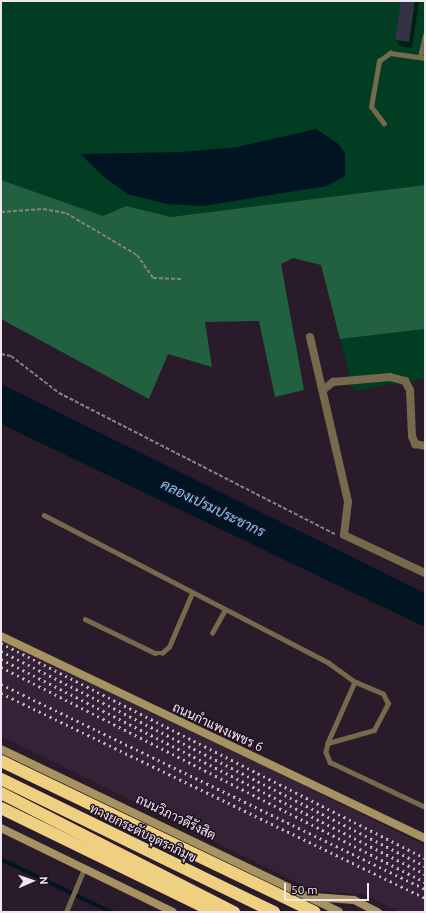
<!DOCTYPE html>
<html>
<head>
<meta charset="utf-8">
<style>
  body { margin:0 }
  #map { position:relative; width:426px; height:913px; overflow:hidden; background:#291b2a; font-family:Ubuntu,Sarabun,sans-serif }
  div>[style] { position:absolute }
  .built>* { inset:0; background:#352236 }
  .green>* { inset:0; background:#003d22 }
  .forest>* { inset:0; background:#216140 }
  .water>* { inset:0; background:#001421 }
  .shadow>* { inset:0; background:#0007 }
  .stream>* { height:3.5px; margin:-1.75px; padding:0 1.75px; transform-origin:1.75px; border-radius:1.75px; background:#001421 }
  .building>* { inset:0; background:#353245 }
  .path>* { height:2px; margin-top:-1px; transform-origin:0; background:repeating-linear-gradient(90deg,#8a7e8a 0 4px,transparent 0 6px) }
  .lane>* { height:4.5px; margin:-2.25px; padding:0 2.25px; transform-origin:2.25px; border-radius:2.25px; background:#756a4b }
  .street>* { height:8px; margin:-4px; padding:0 4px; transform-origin:4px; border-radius:4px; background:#756a4b }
  .secondary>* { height:8px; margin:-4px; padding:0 4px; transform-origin:4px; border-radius:4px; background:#a69361 }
  .highway>* { height:12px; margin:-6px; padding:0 6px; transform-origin:6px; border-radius:6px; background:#eed080 }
  .rail>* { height:3px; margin-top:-1.5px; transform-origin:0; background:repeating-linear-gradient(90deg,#c0b5c0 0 2px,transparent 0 6px) }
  span { translate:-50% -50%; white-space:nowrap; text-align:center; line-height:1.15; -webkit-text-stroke:3px #1f1220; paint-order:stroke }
  .street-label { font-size:13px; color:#f0e6f0 }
  .water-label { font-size:14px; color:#77cdfe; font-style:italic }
  .frame { position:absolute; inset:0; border:2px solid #f0e6f0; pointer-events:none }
  .north { position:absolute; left:12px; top:861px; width:40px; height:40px; -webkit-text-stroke:3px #1f1220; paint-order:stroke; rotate:88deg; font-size:11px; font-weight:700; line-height:16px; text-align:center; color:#f0e6f0 }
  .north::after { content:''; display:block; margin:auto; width:14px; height:18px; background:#f0e6f0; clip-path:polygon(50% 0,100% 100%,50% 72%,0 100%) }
  .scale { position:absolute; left:284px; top:883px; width:85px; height:18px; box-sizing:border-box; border:2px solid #f0e6f0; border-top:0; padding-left:5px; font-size:12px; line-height:14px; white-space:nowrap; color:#f0e6f0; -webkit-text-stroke:3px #1f1220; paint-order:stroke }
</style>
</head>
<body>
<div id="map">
  <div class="built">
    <i style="clip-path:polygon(1px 633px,425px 846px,425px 912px,399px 912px,364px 894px,314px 891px,1px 736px)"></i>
  </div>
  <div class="green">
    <i style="clip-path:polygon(1px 1px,425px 1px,425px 185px,171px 217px,126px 206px,103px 216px,1px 180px)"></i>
    <i style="clip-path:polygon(425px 329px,425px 378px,354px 391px,340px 339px)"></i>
  </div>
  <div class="forest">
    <i style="clip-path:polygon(1px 180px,103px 216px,126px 206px,171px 217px,425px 185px,425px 329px,340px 339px,321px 265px,293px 258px,281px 264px,304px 390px,275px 397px,259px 321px,205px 322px,212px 367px,168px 354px,149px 399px,1px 319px)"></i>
  </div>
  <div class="water">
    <i style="clip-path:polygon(316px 129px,337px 143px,345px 153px,345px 176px,327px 186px,204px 206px,167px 204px,128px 194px,105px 178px,80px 154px,181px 152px,237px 147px)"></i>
    <i style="clip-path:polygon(1px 384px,425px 593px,425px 627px,1px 424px)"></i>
  </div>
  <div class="shadow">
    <i style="clip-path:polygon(402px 1px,419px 1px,412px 48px,400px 46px,396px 40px)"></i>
  </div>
  <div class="stream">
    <i style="left:1px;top:859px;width:122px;rotate:25.7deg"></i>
  </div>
  <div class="building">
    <i style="clip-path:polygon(401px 1px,415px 1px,409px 42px,395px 40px)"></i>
  </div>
  <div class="path">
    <i style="left:1px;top:212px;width:42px;rotate:-4.1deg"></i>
    <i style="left:43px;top:209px;width:23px;rotate:10deg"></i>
    <i style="left:66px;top:213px;width:82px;rotate:30.6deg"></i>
    <i style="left:137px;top:255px;width:28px;rotate:55deg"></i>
    <i style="left:153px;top:278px;width:28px;rotate:2deg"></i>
    <i style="left:1px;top:354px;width:10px;rotate:11deg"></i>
    <i style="left:11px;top:356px;width:61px;rotate:37.6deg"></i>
    <i style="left:59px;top:393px;width:310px;rotate:27.1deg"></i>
  </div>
  <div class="lane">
    <i style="left:420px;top:57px;width:23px;rotate:-77deg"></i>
    <i style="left:384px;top:124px;width:21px;rotate:-127deg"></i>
    <i style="left:371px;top:107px;width:47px;rotate:-80.1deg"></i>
    <i style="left:379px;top:61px;width:14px;rotate:-36deg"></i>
    <i style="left:390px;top:53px;width:35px;rotate:8deg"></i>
    <i style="left:44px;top:515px;width:321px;rotate:27.4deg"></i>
    <i style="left:329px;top:663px;width:32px;rotate:36deg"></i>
    <i style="left:355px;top:682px;width:67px;rotate:113.9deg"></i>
    <i style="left:328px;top:743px;width:9px;rotate:103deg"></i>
    <i style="left:326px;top:752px;width:11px;rotate:68deg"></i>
    <i style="left:330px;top:762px;width:105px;rotate:25.3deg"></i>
    <i style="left:85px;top:619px;width:78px;rotate:25.9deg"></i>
    <i style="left:155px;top:653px;width:7px"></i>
    <i style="left:162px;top:653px;width:9px;rotate:-41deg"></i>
    <i style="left:169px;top:647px;width:59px;rotate:-66.9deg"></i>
    <i style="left:212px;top:633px;width:26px;rotate:-61deg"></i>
    <i style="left:328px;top:743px;width:48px;rotate:-15.8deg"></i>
    <i style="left:374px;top:730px;width:30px;rotate:-62deg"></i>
    <i style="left:388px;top:704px;width:11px;rotate:-117deg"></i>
    <i style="left:383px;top:694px;width:30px;rotate:-157deg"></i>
    <i style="left:66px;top:912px;width:47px;rotate:-67.3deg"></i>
  </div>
  <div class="street">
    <i style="left:310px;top:337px;width:169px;rotate:77deg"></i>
    <i style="left:348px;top:502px;width:33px;rotate:97deg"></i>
    <i style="left:344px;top:535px;width:89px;rotate:25.1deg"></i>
    <i style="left:323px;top:390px;width:13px;rotate:-39deg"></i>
    <i style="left:333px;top:382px;width:57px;rotate:-5deg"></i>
    <i style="left:390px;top:377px;width:16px;rotate:15deg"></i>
    <i style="left:405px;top:381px;width:10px;rotate:61deg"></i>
    <i style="left:410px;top:390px;width:46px;rotate:87.5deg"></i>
    <i style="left:412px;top:436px;width:9px;rotate:69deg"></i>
    <i style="left:415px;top:444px;width:10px;rotate:11deg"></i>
  </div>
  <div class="secondary">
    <i style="left:1px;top:636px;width:470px;rotate:25.5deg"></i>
    <i style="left:1px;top:749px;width:375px;rotate:25.7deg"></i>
    <i style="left:1px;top:828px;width:191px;rotate:26deg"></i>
    <i style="left:314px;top:897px;width:40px;rotate:4.3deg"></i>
    <i style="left:354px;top:900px;width:27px;rotate:27deg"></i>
  </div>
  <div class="highway">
    <i style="left:1px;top:761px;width:348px;rotate:25.7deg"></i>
    <i style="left:1px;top:779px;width:304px;rotate:26deg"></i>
    <i style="left:1px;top:793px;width:262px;rotate:27.1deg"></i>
    <i style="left:1px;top:808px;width:237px;rotate:26deg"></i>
  </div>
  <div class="rail">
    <i style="left:1px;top:643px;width:475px;rotate:26.9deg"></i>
    <i style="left:1px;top:651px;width:475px;rotate:26.9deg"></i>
    <i style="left:1px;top:659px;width:475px;rotate:26.9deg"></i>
    <i style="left:1px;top:667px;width:475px;rotate:26.9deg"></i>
    <i style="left:1px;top:684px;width:471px;rotate:25.8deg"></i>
    <i style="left:1px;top:693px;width:471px;rotate:25.8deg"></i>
  </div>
  <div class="street-label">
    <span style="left:218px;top:727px;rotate:25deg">ถนนกำแพงเพชร 6</span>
    <span style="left:176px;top:817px;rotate:26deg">ถนนวิภาวดีรังสิต</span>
    <span style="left:143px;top:833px;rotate:26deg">ทางยกระดับอุตราภิมุข</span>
  </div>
  <div class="water-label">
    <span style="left:213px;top:508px;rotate:26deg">คลองเปรมประชากร</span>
  </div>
  <div class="frame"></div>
  <div class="north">N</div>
  <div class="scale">50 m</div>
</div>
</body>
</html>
